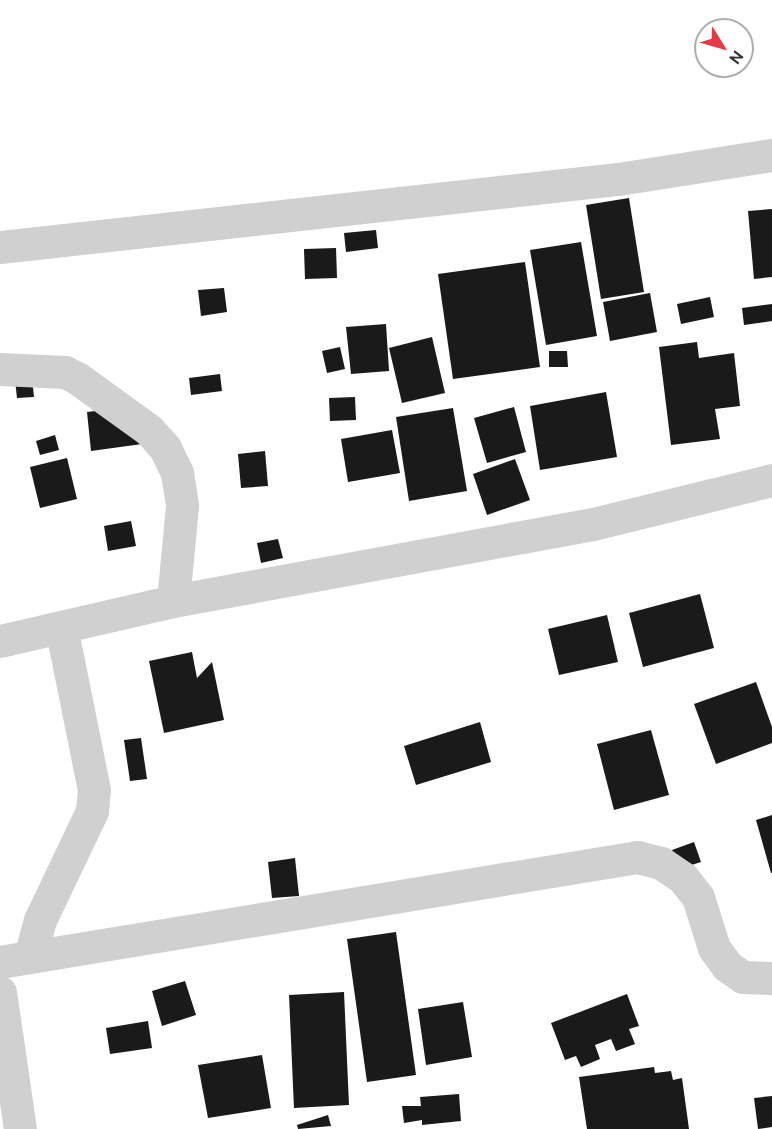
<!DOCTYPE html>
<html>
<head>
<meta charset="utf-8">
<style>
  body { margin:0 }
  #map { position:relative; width:772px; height:1129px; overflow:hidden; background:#fff; font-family:Ubuntu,sans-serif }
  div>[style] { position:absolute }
  .building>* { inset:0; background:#1a1a1a }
  .minor>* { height:33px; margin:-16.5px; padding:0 16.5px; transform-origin:16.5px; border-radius:16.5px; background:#d0d0d0 }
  span { translate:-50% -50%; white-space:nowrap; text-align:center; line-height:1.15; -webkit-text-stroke:6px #fff; paint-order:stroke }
  .north { position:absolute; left:694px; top:18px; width:60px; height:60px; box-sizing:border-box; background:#fff; border:2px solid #adadad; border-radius:50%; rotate:127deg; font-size:16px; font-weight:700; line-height:24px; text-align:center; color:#333 }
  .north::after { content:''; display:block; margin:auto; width:21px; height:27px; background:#e63946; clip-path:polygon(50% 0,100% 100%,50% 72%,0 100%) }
</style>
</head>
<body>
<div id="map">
  <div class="building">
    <i style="clip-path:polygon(629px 198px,644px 292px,601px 299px,586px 205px)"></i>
    <i style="clip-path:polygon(772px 209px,772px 277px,754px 279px,748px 211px)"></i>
    <i style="clip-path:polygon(376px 230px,378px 248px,346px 252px,344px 233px)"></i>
    <i style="clip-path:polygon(581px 242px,597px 336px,546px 345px,530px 250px)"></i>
    <i style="clip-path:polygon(336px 248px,337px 278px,305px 279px,304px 249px)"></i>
    <i style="clip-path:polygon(525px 262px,540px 367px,453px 379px,438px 274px)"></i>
    <i style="clip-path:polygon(224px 288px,227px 312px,201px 316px,198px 290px)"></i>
    <i style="clip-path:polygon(650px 293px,657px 332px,610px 341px,603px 302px)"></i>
    <i style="clip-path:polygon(710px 297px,714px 317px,681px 324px,677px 304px)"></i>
    <i style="clip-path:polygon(772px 304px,772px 321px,744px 325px,742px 308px)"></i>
    <i style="clip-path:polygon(386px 324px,389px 371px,351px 374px,346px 327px)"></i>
    <i style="clip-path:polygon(432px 337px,445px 393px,402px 403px,389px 348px)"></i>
    <i style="clip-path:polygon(697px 342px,699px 358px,734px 353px,740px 406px,715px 409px,720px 439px,671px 445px,659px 347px)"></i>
    <i style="clip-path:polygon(340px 347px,345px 369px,327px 373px,322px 351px)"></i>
    <i style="clip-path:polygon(549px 351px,567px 351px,568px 367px,549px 367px)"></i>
    <i style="clip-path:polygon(220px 374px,222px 391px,191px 395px,189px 378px)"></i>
    <i style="clip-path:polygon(32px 378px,34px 397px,17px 398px,15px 380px)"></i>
    <i style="clip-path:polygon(606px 392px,617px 457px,540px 470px,530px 406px)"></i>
    <i style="clip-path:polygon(355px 397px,356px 420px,330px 421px,329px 398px)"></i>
    <i style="clip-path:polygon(137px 406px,142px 444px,91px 451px,87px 412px)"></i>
    <i style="clip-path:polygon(514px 407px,526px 452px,487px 463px,474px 418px)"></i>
    <i style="clip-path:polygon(453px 408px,467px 491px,409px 501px,396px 417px)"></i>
    <i style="clip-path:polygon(392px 430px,400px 473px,348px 482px,341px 439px)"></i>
    <i style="clip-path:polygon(55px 435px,59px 450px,40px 455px,36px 441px)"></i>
    <i style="clip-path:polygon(265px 451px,268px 486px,241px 488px,238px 454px)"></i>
    <i style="clip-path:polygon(67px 458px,77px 499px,40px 508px,30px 467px)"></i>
    <i style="clip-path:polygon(515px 459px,530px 500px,487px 515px,473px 474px)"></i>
    <i style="clip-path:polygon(131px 521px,136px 546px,108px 551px,104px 526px)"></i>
    <i style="clip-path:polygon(278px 539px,283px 558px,261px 563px,257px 543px)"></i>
    <i style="clip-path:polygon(700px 594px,714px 648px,643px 667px,629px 613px)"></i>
    <i style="clip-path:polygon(607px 615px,618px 662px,559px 675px,548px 629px)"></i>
    <i style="clip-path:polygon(192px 652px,197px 678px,212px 662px,224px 720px,164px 733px,149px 661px)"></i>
    <i style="clip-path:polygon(756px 682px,772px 727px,772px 743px,716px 764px,694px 704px)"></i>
    <i style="clip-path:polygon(480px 722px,491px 762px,416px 785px,404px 746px)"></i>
    <i style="clip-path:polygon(651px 730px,669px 795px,614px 810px,597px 744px)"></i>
    <i style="clip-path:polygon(141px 738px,147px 779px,130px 781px,124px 740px)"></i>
    <i style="clip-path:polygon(772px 815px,772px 873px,771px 873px,756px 820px)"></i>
    <i style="clip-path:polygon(694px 842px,701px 862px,679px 869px,672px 850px)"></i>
    <i style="clip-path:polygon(295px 858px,299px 896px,272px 898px,268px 862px)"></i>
    <i style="clip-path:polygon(396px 932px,416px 1075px,367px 1082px,347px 939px)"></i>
    <i style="clip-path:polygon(185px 981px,196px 1015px,162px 1026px,152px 991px)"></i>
    <i style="clip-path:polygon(344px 992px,349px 1105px,294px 1108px,289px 995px)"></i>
    <i style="clip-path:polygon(627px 994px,639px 1026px,629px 1029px,635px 1044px,616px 1051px,611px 1039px,595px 1045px,600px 1059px,581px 1067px,576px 1056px,565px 1060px,551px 1023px)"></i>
    <i style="clip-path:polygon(463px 1002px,472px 1057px,426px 1065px,418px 1009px)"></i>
    <i style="clip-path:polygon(148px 1021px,152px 1048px,110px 1054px,106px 1028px)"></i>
    <i style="clip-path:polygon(262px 1055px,271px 1108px,208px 1118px,198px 1065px)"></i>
    <i style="clip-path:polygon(654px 1067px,655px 1073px,671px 1071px,673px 1080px,682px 1078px,689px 1129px,587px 1129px,579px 1077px)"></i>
    <i style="clip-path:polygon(459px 1094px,461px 1121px,422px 1125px,422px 1120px,404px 1123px,402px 1106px,421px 1106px,420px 1097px)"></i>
    <i style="clip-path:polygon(772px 1096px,772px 1127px,758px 1129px,754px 1098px)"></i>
    <i style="clip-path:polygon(328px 1115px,331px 1126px,298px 1129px,297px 1125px)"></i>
  </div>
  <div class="minor">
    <i style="left:0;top:247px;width:622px;rotate:-6.28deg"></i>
    <i style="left:618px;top:179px;width:156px;rotate:-8.9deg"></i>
    <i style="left:0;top:369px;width:65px;rotate:2.6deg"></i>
    <i style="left:65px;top:372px;width:13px;rotate:27deg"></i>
    <i style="left:77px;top:378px;width:89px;rotate:35.8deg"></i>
    <i style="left:149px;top:430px;width:24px;rotate:48deg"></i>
    <i style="left:165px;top:448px;width:28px;rotate:64deg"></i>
    <i style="left:177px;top:473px;width:33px;rotate:81deg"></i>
    <i style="left:182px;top:506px;width:95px;rotate:95.4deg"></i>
    <i style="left:0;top:641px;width:178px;rotate:-13deg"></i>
    <i style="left:173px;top:601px;width:427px;rotate:-10.4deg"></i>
    <i style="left:593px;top:524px;width:184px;rotate:-13.8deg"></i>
    <i style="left:30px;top:957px;width:38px;rotate:-75deg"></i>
    <i style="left:40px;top:920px;width:121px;rotate:-64.5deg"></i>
    <i style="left:92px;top:811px;width:21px;rotate:-85deg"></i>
    <i style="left:94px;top:790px;width:166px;rotate:-101.4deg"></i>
    <i style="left:0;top:962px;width:646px;rotate:-9.36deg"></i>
    <i style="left:637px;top:857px;width:25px;rotate:14deg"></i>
    <i style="left:661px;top:863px;width:27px;rotate:34deg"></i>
    <i style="left:683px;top:878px;width:24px;rotate:52deg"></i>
    <i style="left:698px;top:897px;width:53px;rotate:72.6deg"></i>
    <i style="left:714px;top:948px;width:22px;rotate:54deg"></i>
    <i style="left:727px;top:966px;width:19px;rotate:35deg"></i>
    <i style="left:743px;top:977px;width:29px;rotate:2deg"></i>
    <i style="left:0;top:992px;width:138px;rotate:81.7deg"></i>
  </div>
  <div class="north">N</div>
</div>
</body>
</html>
